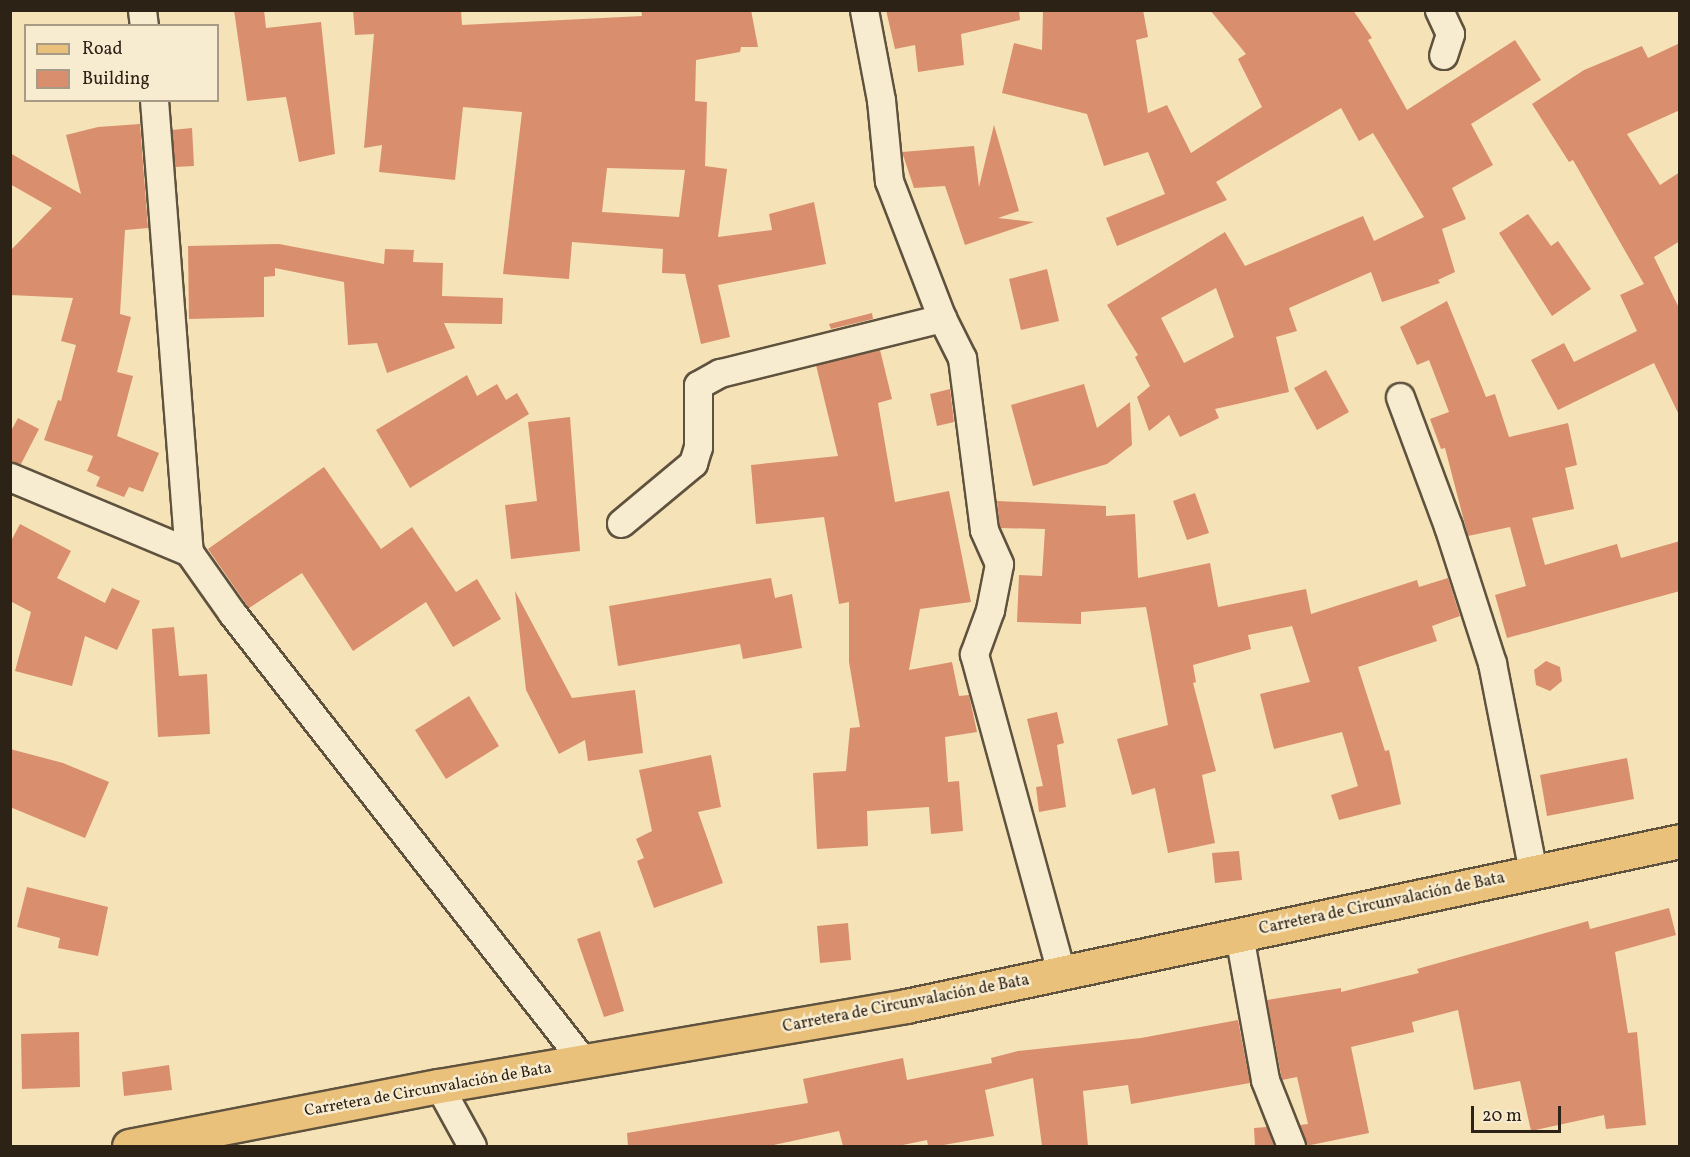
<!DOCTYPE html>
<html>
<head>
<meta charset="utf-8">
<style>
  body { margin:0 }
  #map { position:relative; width:1690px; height:1157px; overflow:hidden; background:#f5e2b6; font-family:Vollkorn,serif }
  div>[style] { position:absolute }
  .building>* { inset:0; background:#d98f6e }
  .roads { filter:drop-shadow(2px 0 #5f523e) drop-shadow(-2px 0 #5f523e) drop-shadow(0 2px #5f523e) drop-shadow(0 -2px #5f523e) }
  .minor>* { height:27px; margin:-13.5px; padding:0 13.5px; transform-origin:13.5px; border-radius:13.5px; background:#f8ecd0 }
  .primary>* { height:33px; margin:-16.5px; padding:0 16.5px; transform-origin:16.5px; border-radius:16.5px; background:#eac17b }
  span { translate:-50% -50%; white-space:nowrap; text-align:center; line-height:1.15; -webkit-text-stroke:5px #f8ecd0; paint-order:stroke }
  .street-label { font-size:16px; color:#2d2216 }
  .frame { position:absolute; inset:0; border:12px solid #2d2216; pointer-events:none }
  .legend { position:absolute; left:24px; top:24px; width:195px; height:78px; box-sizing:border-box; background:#f8ecd0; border:2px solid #a79b86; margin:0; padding:8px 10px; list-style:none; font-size:18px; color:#2d2216 }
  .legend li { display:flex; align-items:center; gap:12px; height:30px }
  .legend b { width:30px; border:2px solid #a79b86 }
  .scale { position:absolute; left:1471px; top:1106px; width:90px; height:27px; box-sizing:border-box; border:3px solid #2d2216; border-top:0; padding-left:8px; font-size:18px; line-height:21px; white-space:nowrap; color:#2d2216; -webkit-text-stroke:4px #f8ecd0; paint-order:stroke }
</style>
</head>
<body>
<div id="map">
  <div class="building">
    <i style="clip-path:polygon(234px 10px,264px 10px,266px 28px,321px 22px,335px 154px,299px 162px,286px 97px,247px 101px)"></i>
    <i style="clip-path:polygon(evenodd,353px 10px,461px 10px,462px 25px,642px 16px,641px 10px,751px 10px,758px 47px,741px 47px,740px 52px,696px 60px,695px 101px,707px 102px,705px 166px,727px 169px,718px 237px,772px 230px,769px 214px,814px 202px,826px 264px,718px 285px,730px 337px,701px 344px,685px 274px,662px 273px,663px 249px,572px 242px,569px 279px,503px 274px,522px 112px,463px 107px,455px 180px,379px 172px,382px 145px,364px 148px,374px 34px,355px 35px,353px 10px,607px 168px,685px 170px,679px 217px,602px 212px,607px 168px)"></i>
    <i style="clip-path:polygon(886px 10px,1019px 10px,1020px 20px,961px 34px,964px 65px,918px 72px,915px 45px,895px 49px)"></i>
    <i style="clip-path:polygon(evenodd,1043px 10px,1143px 10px,1148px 37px,1136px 40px,1148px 113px,1167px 105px,1191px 153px,1262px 107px,1238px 59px,1246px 54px,1210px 10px,1353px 10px,1372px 38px,1368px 40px,1407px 110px,1515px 40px,1541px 80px,1471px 124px,1493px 165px,1452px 188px,1466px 219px,1442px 229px,1455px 272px,1438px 280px,1440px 283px,1382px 302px,1371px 272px,1289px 308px,1297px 331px,1276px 337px,1289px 392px,1215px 409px,1219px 418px,1180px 437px,1169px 415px,1149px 431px,1137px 397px,1150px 386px,1135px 357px,1138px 355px,1107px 305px,1225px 232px,1245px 266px,1363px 216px,1374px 241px,1424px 217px,1373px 133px,1359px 141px,1341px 108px,1216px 182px,1227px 200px,1117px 246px,1106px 218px,1165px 194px,1148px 152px,1104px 166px,1087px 114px,1002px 93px,1014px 43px,1042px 50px,1043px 10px,1216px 288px,1234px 337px,1184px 363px,1161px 318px,1216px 288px)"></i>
    <i style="clip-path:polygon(1680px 43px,1680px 110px,1627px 134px,1660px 185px,1680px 172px,1680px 241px,1654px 257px,1680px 310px,1680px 417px,1654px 363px,1558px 410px,1531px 360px,1564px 343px,1574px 362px,1637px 331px,1620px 295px,1644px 284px,1573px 160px,1569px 162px,1532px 104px,1584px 70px,1642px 46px,1648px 58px)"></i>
    <i style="clip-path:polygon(140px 124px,148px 228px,125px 230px,120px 314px,131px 317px,117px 372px,133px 376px,117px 436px,159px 453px,143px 492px,129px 487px,124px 497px,96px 486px,100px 477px,87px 471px,93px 456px,44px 440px,58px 400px,61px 401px,76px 345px,61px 341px,73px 298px,10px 295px,10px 251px,52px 208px,10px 184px,10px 153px,81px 194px,66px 135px,98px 127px)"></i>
    <i style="clip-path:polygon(994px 125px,1019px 211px,998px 218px,1034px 222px,965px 245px,945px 186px,914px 188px,902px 152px,974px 146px,979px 187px)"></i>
    <i style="clip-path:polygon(192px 128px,194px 166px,175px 167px,172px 130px)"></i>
    <i style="clip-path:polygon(1528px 214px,1551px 246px,1558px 241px,1591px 289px,1552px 316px,1499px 233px)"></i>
    <i style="clip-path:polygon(279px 244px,384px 264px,385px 249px,414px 250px,413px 262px,443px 263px,442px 296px,503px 298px,502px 324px,444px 323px,455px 348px,387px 373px,377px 343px,348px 345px,344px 282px,275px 268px,275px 276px,264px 277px,264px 317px,189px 319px,188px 246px)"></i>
    <i style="clip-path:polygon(1047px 269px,1059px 321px,1021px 330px,1009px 279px)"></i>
    <i style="clip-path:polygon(1447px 301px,1486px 397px,1495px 394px,1509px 437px,1568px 423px,1577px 465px,1565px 468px,1574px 509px,1532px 518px,1545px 565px,1617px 544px,1621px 558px,1680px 541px,1680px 591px,1507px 638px,1495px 595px,1526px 586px,1510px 527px,1468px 536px,1445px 448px,1441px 449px,1430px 419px,1449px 412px,1429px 360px,1417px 365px,1400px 327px)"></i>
    <i style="clip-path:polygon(872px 313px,873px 319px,831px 329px,829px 324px)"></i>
    <i style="clip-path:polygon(880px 350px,892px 399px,878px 403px,895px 502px,949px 491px,971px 602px,920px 609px,909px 670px,952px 662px,959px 696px,969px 695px,977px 732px,945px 737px,948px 782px,959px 781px,963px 831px,931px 834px,929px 807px,867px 811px,868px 846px,817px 849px,813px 773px,846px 771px,850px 728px,860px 727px,849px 662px,849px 602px,839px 604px,824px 517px,756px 524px,751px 465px,838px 456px,816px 365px)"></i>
    <i style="clip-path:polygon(1326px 370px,1349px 412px,1317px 430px,1294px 388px)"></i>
    <i style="clip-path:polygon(467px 375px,477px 396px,497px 384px,506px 400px,517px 393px,529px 414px,410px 488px,376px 430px)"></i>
    <i style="clip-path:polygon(1084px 384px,1097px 428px,1130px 402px,1132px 445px,1107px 464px,1033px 486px,1011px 405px)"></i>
    <i style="clip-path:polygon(950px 389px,954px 422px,937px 426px,930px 394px)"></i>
    <i style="clip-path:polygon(570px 417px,580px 551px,511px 559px,505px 505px,537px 501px,528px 422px)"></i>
    <i style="clip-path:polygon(18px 418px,39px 429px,21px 464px,10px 462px,10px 433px)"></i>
    <i style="clip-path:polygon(324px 467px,381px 549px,412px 527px,456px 592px,477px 579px,501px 619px,453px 647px,426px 602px,353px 651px,302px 573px,249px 608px,208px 549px)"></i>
    <i style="clip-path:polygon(1195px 493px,1209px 533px,1187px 540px,1173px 501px)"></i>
    <i style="clip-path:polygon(997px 501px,1106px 506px,1106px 516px,1135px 514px,1138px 578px,1210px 563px,1218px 607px,1306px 589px,1311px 614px,1417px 580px,1419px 587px,1448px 578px,1460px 616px,1432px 626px,1437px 641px,1358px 667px,1385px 751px,1389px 750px,1401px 804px,1339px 820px,1331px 795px,1358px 786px,1342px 732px,1274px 749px,1260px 694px,1310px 682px,1292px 626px,1248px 635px,1251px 649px,1193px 665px,1196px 682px,1193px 683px,1216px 771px,1202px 775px,1215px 843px,1168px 853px,1155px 788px,1132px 795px,1117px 739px,1168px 725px,1146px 607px,1081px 612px,1081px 624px,1017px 622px,1019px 575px,1042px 576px,1045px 529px,1000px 528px)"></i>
    <i style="clip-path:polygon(20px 524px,71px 551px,57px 578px,105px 603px,112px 588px,140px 601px,117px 650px,85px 636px,72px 686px,15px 671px,31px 612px,10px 601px,10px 543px)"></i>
    <i style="clip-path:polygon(771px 578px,775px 598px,792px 594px,802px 648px,743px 659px,740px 644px,618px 666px,609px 606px)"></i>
    <i style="clip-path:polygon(515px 591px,572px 698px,635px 690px,643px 753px,588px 761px,585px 740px,559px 754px,526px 690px)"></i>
    <i style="clip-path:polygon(174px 627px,179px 676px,207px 674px,210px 734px,158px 737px,152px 629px)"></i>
    <i style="clip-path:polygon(1546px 661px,1560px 667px,1562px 681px,1550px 691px,1536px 685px,1534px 670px)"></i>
    <i style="clip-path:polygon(469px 696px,499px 746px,446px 779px,415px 730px)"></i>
    <i style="clip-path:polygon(1057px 712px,1064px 743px,1057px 745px,1066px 807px,1039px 812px,1036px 787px,1043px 786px,1027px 719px)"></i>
    <i style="clip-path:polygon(10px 749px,63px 763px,109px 782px,85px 838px,10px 807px)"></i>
    <i style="clip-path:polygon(711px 755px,721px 807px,698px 812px,723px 883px,654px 908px,637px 861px,644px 858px,636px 839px,652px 831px,639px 770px)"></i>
    <i style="clip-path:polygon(1627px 758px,1634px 799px,1547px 816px,1540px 775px)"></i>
    <i style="clip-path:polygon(1239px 851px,1242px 880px,1215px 883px,1212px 853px)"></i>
    <i style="clip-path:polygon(27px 887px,108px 907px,98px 956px,58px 948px,60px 938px,17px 927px)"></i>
    <i style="clip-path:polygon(1669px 908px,1676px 935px,1615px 952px,1628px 1033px,1637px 1032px,1646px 1125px,1606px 1129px,1604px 1115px,1531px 1131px,1520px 1081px,1474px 1090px,1458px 1010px,1412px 1022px,1414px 1032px,1351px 1047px,1369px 1133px,1306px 1146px,1300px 1125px,1308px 1124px,1297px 1077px,1282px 1080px,1267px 1000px,1341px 988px,1341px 992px,1419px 973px,1417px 969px,1588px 921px,1590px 929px)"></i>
    <i style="clip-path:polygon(848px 923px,851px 960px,820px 963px,817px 926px)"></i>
    <i style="clip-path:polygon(600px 931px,624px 1011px,604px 1017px,577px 939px)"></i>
    <i style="clip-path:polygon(1238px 1020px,1250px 1083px,1131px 1104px,1128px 1085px,1083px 1091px,1088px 1146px,1042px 1146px,1033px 1078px,985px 1090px,994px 1136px,938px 1146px,928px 1146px,927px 1140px,898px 1146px,843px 1146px,839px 1131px,769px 1146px,628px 1146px,627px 1133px,808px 1103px,803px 1079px,903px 1058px,907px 1080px,992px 1063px,991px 1058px,1018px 1051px,1141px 1038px)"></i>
    <i style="clip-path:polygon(79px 1032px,80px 1087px,22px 1089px,21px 1034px)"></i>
    <i style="clip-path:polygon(169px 1065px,172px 1090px,124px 1096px,122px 1072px)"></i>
    <i style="clip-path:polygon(1267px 1127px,1274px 1146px,1255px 1146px,1254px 1128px)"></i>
  </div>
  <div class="roads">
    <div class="minor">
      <i style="left:142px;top:10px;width:16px;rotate:83deg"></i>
      <i style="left:864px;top:10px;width:92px;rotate:79.3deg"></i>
      <i style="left:881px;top:100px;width:81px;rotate:84.4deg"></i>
      <i style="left:889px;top:181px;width:147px;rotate:68.9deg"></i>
      <i style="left:942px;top:318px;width:45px;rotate:63.4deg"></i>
      <i style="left:962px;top:358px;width:173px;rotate:82.7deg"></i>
      <i style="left:984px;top:530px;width:37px;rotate:66deg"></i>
      <i style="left:999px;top:564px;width:47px;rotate:101.1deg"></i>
      <i style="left:990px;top:610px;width:47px;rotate:110deg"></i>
      <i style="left:974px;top:654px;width:330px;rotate:74.7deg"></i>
      <i style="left:1439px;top:10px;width:26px;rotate:65deg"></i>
      <i style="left:1450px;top:34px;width:22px;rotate:108deg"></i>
      <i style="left:154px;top:100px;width:453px;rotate:85.6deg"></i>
      <i style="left:189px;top:552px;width:75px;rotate:54.8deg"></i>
      <i style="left:232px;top:613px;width:571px;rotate:51.9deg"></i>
      <i style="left:1400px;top:397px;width:138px;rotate:69.6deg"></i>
      <i style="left:1448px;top:526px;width:144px;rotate:72.2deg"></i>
      <i style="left:1492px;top:663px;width:213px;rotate:78.9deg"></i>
      <i style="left:10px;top:477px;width:194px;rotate:22.7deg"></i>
      <i style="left:621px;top:523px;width:94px;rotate:-39.8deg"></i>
      <i style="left:693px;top:463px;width:17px;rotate:-73deg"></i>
      <i style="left:698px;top:447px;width:62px;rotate:-90deg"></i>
      <i style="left:698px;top:385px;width:25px;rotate:-29deg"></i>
      <i style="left:720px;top:373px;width:229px;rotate:-13.9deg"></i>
      <i style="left:1239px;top:935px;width:147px;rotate:79.8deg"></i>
      <i style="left:1265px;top:1080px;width:71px;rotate:68.5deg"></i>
      <i style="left:439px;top:1086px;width:68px;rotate:61.2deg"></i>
    </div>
    <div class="primary">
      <i style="left:129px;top:1146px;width:316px;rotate:-11deg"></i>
      <i style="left:439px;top:1086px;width:474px;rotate:-9.7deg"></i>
      <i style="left:906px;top:1006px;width:791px;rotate:-12.03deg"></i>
    </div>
  </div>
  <div class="street-label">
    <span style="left:1382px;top:904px;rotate:-12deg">Carretera de Circunvalación de Bata</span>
    <span style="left:906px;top:1004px;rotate:-11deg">Carretera de Circunvalación de Bata</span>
    <span style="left:428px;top:1090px;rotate:-10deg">Carretera de Circunvalación de Bata</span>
  </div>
  <div class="frame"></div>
  <ul class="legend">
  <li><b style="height:8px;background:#eac17b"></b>Road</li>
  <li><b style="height:16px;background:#d98f6e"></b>Building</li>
  </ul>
  <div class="scale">20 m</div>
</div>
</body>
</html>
